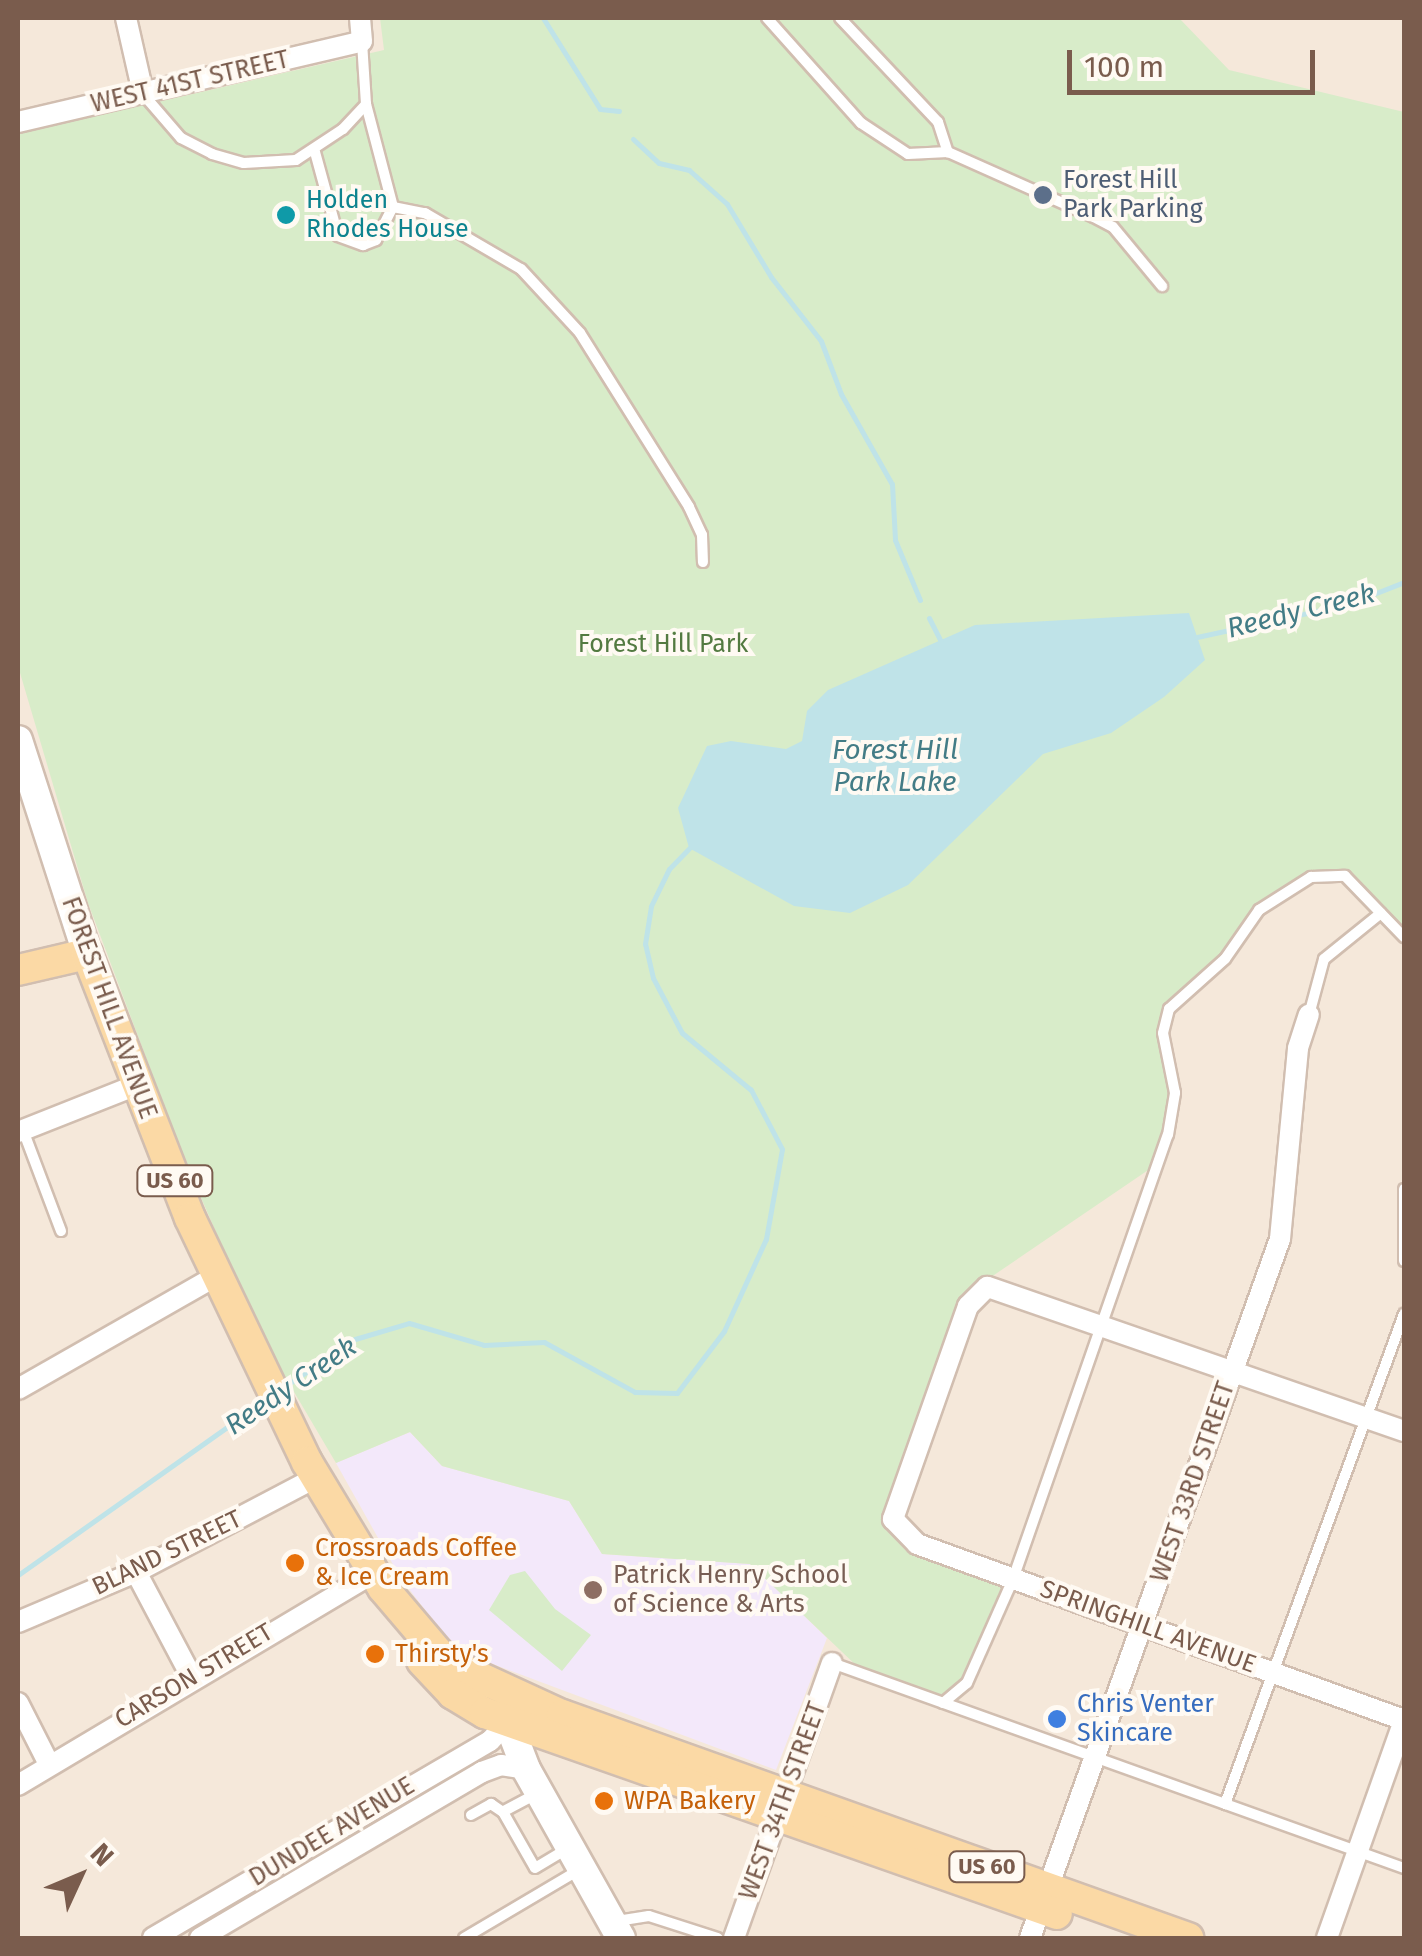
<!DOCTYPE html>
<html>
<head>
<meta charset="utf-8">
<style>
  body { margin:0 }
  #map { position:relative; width:1422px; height:1956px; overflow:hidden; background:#fdf6ec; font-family:"Fira Sans",sans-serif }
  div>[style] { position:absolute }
  .residential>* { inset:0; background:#f5e8da }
  .education>* { inset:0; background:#f3e8fa }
  .green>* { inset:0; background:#d8ecc9 }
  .water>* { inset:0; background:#bfe3e8 }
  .stream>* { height:5px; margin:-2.5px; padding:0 2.5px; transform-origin:2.5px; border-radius:2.5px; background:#bfe3e8 }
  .roads { filter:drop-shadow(2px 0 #d1beb0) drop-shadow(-2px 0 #d1beb0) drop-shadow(0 2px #d1beb0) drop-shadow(0 -2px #d1beb0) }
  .lane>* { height:10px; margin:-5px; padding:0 5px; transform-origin:5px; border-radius:5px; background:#fff }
  .street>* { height:20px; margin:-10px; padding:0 10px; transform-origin:10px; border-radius:10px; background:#fff }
  .secondary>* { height:28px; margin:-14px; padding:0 14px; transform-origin:14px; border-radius:14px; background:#fff }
  .primary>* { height:30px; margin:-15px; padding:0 15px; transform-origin:15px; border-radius:15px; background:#fbd9a5 }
  .dots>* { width:28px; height:28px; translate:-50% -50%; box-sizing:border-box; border:5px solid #fffaf3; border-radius:50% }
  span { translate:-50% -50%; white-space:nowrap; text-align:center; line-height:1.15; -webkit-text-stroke:8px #fffaf3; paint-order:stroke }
  .shield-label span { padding:2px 8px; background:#fffaf3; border:2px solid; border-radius:8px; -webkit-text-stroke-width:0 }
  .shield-label { font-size:22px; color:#7a5c4d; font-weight:700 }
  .street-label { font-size:25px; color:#7a5c4d }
  .service-label { font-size:25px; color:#4e5e75 }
  .left { translate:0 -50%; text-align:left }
  .culture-label { font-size:25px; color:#0d838f }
  .park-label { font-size:25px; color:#537a41 }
  .food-label { font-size:25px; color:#c56008 }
  .education-label { font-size:25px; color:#785e54 }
  .shop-label { font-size:25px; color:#366cbe }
  .water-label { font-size:28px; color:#437c86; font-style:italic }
  .frame { position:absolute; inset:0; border:20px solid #7a5c4d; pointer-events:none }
  .north { position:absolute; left:30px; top:1826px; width:100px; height:100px; -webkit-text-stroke:8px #fffaf3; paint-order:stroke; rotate:46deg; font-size:28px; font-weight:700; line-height:40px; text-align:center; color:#7a5c4d }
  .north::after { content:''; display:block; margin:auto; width:35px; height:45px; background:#7a5c4d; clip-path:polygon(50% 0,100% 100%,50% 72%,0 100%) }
  .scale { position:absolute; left:1067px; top:50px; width:248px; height:45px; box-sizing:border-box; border:5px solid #7a5c4d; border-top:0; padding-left:12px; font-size:30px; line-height:35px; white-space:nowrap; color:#7a5c4d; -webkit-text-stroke:8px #fffaf3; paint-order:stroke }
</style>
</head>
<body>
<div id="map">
  <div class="residential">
    <i style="clip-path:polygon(18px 18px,1404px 18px,1404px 1938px,18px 1938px)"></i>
  </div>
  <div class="education">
    <i style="clip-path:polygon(410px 1432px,442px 1466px,569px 1501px,602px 1554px,750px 1564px,827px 1638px,776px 1770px,474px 1657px,444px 1635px,400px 1577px,336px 1463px)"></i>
  </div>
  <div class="green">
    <i style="clip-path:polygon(380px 18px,1179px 18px,1229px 70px,1404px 112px,1404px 939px,1348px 880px,1322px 875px,1283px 890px,1181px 997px,1164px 1028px,1176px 1081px,1160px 1162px,975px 1288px,896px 1526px,1012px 1579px,955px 1709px,863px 1672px,750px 1564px,602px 1554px,569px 1501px,442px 1466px,410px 1432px,336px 1463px,261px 1336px,183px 1156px,88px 903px,18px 666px,18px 134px,384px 50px)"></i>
    <i style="clip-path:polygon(525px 1571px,555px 1609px,591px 1635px,562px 1671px,489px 1610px,510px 1575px)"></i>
  </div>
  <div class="water">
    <i style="clip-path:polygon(1189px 613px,1205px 660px,1164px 697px,1111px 733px,1043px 754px,908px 885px,850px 913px,794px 906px,689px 848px,678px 808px,707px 746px,731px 741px,786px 749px,802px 741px,807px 711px,828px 690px,975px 625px)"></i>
  </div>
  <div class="stream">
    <i style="left:543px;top:18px;width:107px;rotate:57.9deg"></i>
    <i style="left:600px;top:109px;width:19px;rotate:6deg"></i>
    <i style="left:633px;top:139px;width:35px;rotate:43deg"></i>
    <i style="left:659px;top:163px;width:31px;rotate:13deg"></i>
    <i style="left:689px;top:170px;width:51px;rotate:41.8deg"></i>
    <i style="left:727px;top:204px;width:85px;rotate:58.9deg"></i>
    <i style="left:771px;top:277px;width:81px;rotate:52deg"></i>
    <i style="left:821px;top:341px;width:57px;rotate:69.3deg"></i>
    <i style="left:841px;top:394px;width:103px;rotate:60.5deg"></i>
    <i style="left:892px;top:484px;width:56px;rotate:86.9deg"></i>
    <i style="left:895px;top:540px;width:65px;rotate:67.4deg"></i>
    <i style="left:929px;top:618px;width:27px;rotate:63deg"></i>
    <i style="left:1197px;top:637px;width:155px;rotate:-12.3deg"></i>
    <i style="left:1348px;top:604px;width:60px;rotate:-21.4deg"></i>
    <i style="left:281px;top:1389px;width:89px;rotate:-34deg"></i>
    <i style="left:355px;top:1339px;width:56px;rotate:-16.5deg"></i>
    <i style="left:409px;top:1323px;width:78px;rotate:16.3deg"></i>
    <i style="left:484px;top:1345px;width:60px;rotate:-2.9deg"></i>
    <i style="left:544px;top:1342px;width:104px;rotate:28.8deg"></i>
    <i style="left:635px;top:1392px;width:42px;rotate:1.4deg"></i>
    <i style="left:677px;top:1393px;width:78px;rotate:-52.8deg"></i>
    <i style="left:724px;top:1331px;width:101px;rotate:-65.5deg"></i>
    <i style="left:766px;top:1239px;width:91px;rotate:-79.9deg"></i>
    <i style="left:782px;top:1149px;width:67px;rotate:-117.7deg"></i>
    <i style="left:751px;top:1090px;width:89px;rotate:-140.4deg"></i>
    <i style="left:682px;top:1033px;width:62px;rotate:-117.8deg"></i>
    <i style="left:653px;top:978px;width:35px;rotate:-103deg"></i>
    <i style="left:645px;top:944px;width:38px;rotate:-81deg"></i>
    <i style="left:651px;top:906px;width:41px;rotate:-64.1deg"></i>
    <i style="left:669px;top:869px;width:29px;rotate:-46deg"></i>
    <i style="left:18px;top:1575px;width:301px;rotate:-35.3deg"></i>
  </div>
  <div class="roads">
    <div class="lane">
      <i style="left:767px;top:18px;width:141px;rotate:48.2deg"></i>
      <i style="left:861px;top:123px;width:56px;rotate:33.4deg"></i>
      <i style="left:908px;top:154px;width:40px;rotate:-2.9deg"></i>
      <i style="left:948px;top:152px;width:160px;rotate:24deg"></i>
      <i style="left:1094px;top:217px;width:21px;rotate:28deg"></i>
      <i style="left:1113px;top:227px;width:77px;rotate:50.3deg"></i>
      <i style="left:840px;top:18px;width:143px;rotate:46.7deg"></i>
      <i style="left:938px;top:122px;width:32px;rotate:72deg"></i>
      <i style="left:143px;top:94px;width:58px;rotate:49.2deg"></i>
      <i style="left:181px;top:138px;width:35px;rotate:27deg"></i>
      <i style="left:212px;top:154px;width:33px;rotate:16deg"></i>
      <i style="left:244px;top:163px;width:52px;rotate:-3.3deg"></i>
      <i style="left:296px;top:160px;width:56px;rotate:-33.4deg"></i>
      <i style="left:343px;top:129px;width:34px;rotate:-47deg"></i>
      <i style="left:366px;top:104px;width:62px;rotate:-93.7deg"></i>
      <i style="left:315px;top:152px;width:87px;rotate:74.7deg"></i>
      <i style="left:338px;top:236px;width:27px;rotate:20deg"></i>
      <i style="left:363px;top:245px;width:14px;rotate:-21deg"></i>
      <i style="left:376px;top:240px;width:37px;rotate:-63deg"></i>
      <i style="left:393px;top:207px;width:106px;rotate:-104.7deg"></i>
      <i style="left:393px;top:207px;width:33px;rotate:11deg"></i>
      <i style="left:425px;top:213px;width:111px;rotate:30.3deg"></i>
      <i style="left:521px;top:269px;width:87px;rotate:47.3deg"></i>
      <i style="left:580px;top:333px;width:205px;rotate:57.9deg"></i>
      <i style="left:689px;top:507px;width:31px;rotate:65deg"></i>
      <i style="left:702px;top:535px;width:27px;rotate:88deg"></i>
      <i style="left:1309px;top:1015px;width:58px;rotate:-75deg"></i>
      <i style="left:1324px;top:959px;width:73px;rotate:-38.9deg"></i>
      <i style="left:23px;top:1130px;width:108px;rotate:69.4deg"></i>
      <i style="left:1404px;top:1189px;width:72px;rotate:90deg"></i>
      <i style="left:832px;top:1663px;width:608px;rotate:19.72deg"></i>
      <i style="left:943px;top:1703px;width:31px;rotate:-40deg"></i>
      <i style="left:967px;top:1683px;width:114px;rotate:-66.1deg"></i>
      <i style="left:1013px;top:1579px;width:470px;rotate:-70.8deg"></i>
      <i style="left:1168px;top:1135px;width:43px;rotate:-80.5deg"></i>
      <i style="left:1175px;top:1093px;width:61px;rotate:-101.3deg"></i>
      <i style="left:1163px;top:1033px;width:25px;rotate:-76deg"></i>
      <i style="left:1169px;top:1009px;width:75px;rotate:-41.8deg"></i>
      <i style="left:1225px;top:959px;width:60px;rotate:-55.2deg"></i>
      <i style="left:1259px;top:910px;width:62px;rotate:-32.4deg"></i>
      <i style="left:1311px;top:877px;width:34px;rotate:-2deg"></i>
      <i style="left:1345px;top:876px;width:85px;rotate:46deg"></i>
      <i style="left:538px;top:1793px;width:40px;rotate:152deg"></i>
      <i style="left:503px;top:1812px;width:64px;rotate:60.3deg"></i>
      <i style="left:535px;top:1868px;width:39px;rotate:-31deg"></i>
      <i style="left:1225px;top:1804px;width:522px;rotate:-69.93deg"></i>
      <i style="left:471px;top:1815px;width:23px;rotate:-29deg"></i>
      <i style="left:491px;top:1804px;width:14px;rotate:34deg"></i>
      <i style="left:617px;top:1921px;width:32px;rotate:-9deg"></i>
      <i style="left:649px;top:1916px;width:72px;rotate:17.7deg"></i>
      <i style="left:464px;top:1938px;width:134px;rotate:-30.6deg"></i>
    </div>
    <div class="street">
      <i style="left:126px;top:18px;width:77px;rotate:77.2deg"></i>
      <i style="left:18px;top:122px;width:353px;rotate:-13.2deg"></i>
      <i style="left:362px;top:41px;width:23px;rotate:-95deg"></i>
      <i style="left:18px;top:1132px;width:128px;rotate:-21.6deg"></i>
      <i style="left:18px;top:1389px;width:228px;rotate:-29.7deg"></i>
      <i style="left:1404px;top:1431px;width:441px;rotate:-160.9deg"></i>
      <i style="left:987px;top:1287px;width:27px;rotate:135deg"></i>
      <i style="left:968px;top:1306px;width:226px;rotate:109.4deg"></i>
      <i style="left:893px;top:1519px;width:35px;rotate:46deg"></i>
      <i style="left:917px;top:1544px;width:518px;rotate:19.87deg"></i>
      <i style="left:136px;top:1572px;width:118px;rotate:62.1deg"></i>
      <i style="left:18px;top:1622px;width:128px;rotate:-23deg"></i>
      <i style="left:136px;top:1572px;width:202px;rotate:-27.7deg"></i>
      <i style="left:18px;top:1703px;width:68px;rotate:63.1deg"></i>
      <i style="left:18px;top:1785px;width:413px;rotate:-30.8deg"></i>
      <i style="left:153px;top:1938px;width:390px;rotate:-30.3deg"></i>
      <i style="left:490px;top:1741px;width:26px;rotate:-47deg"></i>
      <i style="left:200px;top:1938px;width:327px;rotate:-30.5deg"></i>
      <i style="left:482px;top:1772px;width:20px;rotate:-20deg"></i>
      <i style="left:501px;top:1765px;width:25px;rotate:9deg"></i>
      <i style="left:734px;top:1938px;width:292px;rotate:-70.4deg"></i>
      <i style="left:1030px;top:1938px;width:742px;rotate:-70.32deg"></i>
      <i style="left:1280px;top:1239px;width:192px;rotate:-84.6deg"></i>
      <i style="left:1298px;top:1048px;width:35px;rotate:-72deg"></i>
      <i style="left:1327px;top:1938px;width:230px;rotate:-70.5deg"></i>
    </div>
    <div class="secondary">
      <i style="left:18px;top:740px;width:225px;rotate:72.1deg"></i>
      <i style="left:515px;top:1704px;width:19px;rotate:111deg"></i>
      <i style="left:508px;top:1722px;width:50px;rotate:69deg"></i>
      <i style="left:526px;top:1769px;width:194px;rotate:60.7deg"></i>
    </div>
    <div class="primary">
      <i style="left:18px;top:970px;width:71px;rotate:-13.1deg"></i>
      <i style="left:87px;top:954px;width:283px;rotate:68.7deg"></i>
      <i style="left:190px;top:1218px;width:271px;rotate:64.4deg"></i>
      <i style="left:307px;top:1462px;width:147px;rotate:58.9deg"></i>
      <i style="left:383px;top:1588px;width:97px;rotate:49.6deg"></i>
      <i style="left:446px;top:1662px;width:128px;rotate:24.6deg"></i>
      <i style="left:562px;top:1715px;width:665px;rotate:19.61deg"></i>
      <i style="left:422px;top:1661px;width:45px;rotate:46.8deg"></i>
      <i style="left:453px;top:1694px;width:37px;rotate:31deg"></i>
      <i style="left:485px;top:1713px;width:606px;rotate:19.36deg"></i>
    </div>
  </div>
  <div class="dots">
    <i style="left:1043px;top:195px;background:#5c6f8a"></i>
    <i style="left:286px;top:215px;background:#0f9aa8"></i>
    <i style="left:295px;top:1563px;background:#e8710a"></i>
    <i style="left:593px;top:1590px;background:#8d6e63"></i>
    <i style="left:375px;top:1654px;background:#e8710a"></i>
    <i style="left:1057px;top:1719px;background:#3f7fe0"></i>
    <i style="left:604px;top:1801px;background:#e8710a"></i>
  </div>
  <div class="shield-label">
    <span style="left:175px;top:1181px">US 60</span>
    <span style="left:987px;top:1867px">US 60</span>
  </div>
  <div class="street-label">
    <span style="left:190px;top:82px;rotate:-13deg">WEST 41ST STREET</span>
    <span style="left:109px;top:1008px;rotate:70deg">FOREST HILL AVENUE</span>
    <span style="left:1193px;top:1482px;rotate:-71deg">WEST 33RD STREET</span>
    <span style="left:167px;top:1553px;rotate:-26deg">BLAND STREET</span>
    <span style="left:1148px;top:1627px;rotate:20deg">SPRINGHILL AVENUE</span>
    <span style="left:194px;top:1676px;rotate:-31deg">CARSON STREET</span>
    <span style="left:783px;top:1801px;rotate:-70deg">WEST 34TH STREET</span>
    <span style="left:332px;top:1832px;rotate:-31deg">DUNDEE AVENUE</span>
  </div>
  <div class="service-label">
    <span class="left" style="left:1063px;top:195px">Forest Hill<br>Park Parking</span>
  </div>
  <div class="culture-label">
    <span class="left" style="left:306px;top:215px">Holden<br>Rhodes House</span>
  </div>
  <div class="park-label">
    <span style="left:663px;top:644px">Forest Hill Park</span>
  </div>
  <div class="food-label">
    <span class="left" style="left:315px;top:1563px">Crossroads Coffee<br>&amp; Ice Cream</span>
    <span class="left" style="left:395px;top:1654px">Thirsty's</span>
    <span class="left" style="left:624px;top:1801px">WPA Bakery</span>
  </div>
  <div class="education-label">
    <span class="left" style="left:613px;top:1590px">Patrick Henry School<br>of Science &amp; Arts</span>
  </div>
  <div class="shop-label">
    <span class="left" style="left:1077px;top:1719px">Chris Venter<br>Skincare</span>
  </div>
  <div class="water-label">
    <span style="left:1301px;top:611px;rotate:-14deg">Reedy Creek</span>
    <span style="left:895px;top:766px">Forest Hill<br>Park Lake</span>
    <span style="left:291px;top:1386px;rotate:-34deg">Reedy Creek</span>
  </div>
  <div class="frame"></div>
  <div class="north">N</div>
  <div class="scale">100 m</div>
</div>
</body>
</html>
